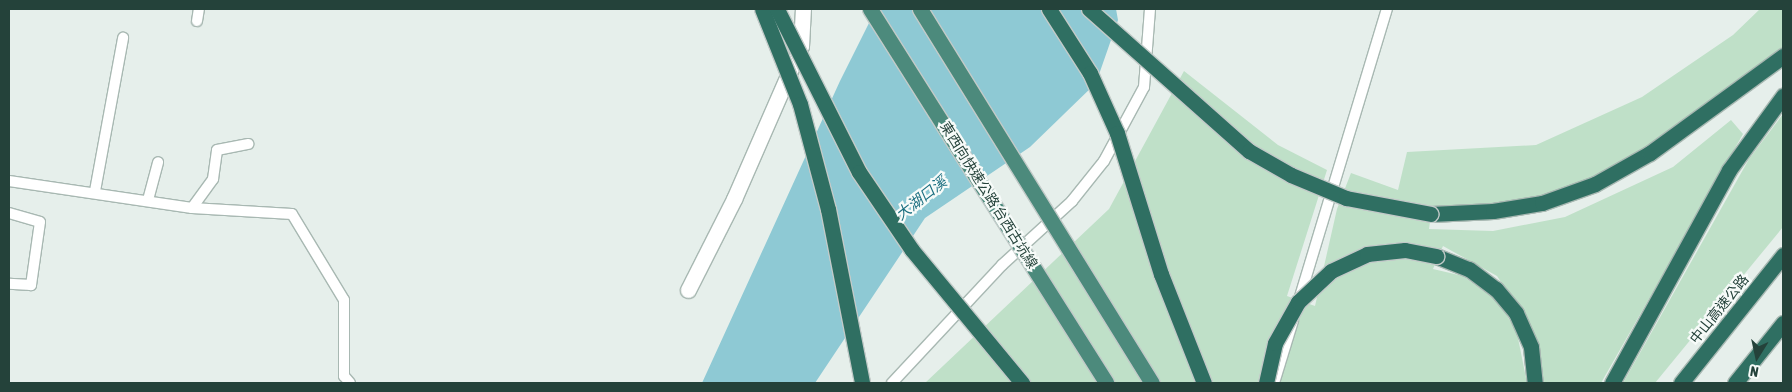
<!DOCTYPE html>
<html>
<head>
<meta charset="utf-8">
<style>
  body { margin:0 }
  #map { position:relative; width:1792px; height:392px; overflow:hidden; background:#e6efeb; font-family:"Asap Condensed","Noto Sans TC",sans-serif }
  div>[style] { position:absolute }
  .green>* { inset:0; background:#bfe0c8 }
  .water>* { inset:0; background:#8ec9d4 }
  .roads { filter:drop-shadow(1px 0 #a8b8b2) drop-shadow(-1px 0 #a8b8b2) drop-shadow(0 1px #a8b8b2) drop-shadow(0 -1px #a8b8b2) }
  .service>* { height:10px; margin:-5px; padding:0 5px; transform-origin:5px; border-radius:5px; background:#fff }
  .minor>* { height:15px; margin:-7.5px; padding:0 7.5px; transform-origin:7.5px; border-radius:7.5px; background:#fff }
  .motorway>* { height:15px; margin:-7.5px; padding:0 7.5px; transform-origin:7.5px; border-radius:7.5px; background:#2f6f62 }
  .bridges { filter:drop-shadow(1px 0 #c2cac8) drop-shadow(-1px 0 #c2cac8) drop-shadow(0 1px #c2cac8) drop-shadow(0 -1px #c2cac8) }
  .trunk-bridge>* { height:15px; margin:-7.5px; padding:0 7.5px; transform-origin:7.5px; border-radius:7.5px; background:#4c8a7c }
  .motorway-bridge>* { height:15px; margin:-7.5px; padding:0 7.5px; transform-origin:7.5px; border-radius:7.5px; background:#2f6f62 }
  span { translate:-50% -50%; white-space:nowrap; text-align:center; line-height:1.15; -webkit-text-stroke:4.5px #f7fbf9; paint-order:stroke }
  .street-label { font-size:14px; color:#24423a }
  .water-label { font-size:15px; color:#1c6f80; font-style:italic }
  .frame { position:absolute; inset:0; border:10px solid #24423a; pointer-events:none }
  .north { position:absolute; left:1732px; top:332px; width:50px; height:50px; -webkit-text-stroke:4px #f7fbf9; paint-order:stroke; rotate:190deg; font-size:14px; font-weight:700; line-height:20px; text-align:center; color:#24423a }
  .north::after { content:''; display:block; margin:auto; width:18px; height:22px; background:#24423a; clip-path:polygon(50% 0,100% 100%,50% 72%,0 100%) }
</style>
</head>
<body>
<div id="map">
  <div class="green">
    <i style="clip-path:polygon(1760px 9px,1783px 9px,1783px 60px,1675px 144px,1587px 190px,1495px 211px,1432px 208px,1429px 229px,1493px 231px,1565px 217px,1673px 167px,1731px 120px,1743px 134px,1601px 383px,1543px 383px,1530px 326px,1497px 276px,1443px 246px,1433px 269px,1463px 276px,1500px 303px,1517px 333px,1527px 383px,925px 383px,1109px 209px,1184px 71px,1278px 145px,1327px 170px,1287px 296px,1315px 306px,1337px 209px,1351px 173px,1398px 190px,1407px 152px,1536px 145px,1642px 97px,1733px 35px)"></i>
    <i style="clip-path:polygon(1783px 114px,1783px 227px,1655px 383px,1623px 383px,1749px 159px)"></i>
  </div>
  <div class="water">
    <i style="clip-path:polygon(876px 9px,1116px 9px,1118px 20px,1096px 83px,1030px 147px,925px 218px,815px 383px,702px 383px,840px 81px)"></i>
  </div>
  <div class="roads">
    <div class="service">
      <i style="left:197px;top:21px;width:12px;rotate:-81deg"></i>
      <i style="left:9px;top:181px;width:185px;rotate:8.4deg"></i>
      <i style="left:192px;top:208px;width:100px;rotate:3.4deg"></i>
      <i style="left:292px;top:214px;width:100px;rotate:58.8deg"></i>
      <i style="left:344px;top:300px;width:76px;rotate:90deg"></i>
      <i style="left:344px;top:376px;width:9px;rotate:49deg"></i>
      <i style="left:95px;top:191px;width:156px;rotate:-79.6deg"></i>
      <i style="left:148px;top:200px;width:39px;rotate:-75deg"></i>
      <i style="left:192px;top:208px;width:36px;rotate:-54deg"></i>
      <i style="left:213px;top:179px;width:29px;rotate:-82deg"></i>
      <i style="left:217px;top:150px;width:32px;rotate:-11deg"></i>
      <i style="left:9px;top:213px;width:32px;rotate:16deg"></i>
      <i style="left:40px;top:222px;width:64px;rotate:98.1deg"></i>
      <i style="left:31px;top:285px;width:22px;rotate:-177deg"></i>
      <i style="left:1299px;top:300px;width:304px;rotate:-73.2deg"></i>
      <i style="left:892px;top:383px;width:161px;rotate:-47deg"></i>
      <i style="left:1002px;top:265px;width:95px;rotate:-42.4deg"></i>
      <i style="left:1072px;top:201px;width:51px;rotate:-51.3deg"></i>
      <i style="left:1104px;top:161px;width:84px;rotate:-61.6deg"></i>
      <i style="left:1144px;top:87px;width:78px;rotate:-85.6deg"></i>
      <i style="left:1274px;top:383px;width:65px;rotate:-73deg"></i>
    </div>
    <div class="minor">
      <i style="left:688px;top:290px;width:102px;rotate:-63.2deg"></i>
      <i style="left:734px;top:199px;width:167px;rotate:-66.4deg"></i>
      <i style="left:801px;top:46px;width:37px;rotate:-87deg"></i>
    </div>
    <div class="motorway">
      <i style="left:1431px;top:214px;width:62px;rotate:-2.8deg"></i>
      <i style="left:1493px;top:211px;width:50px;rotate:-9.3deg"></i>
      <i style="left:1542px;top:203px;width:56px;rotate:-19.7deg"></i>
      <i style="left:1595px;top:184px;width:63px;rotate:-29.4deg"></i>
      <i style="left:1650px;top:153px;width:165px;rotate:-36.1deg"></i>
      <i style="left:1436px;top:256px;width:35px;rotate:22deg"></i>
      <i style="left:1469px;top:269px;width:34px;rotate:37deg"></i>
      <i style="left:1496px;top:289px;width:31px;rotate:50deg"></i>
      <i style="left:1516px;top:313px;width:37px;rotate:66deg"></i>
      <i style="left:1531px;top:347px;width:36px;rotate:84deg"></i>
      <i style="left:1612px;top:383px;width:243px;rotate:-61.2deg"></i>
      <i style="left:1729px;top:170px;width:92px;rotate:-53.9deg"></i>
      <i style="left:1681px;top:383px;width:164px;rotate:-51.4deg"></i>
      <i style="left:1735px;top:383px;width:77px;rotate:-51.3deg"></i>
    </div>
  </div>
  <div class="bridges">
    <div class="trunk-bridge">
      <i style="left:870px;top:9px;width:442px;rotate:57.7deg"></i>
      <i style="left:920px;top:9px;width:440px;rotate:58.2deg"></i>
    </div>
    <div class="motorway-bridge">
      <i style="left:762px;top:9px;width:102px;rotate:68.2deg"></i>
      <i style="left:800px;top:104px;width:109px;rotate:75.1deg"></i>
      <i style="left:828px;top:209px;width:177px;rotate:78.9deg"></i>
      <i style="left:777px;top:9px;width:182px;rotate:63.3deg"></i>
      <i style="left:859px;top:172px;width:94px;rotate:55.8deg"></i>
      <i style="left:912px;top:250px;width:173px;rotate:50.4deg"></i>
      <i style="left:1049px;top:9px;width:76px;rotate:57.4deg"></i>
      <i style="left:1090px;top:73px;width:66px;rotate:65.8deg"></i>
      <i style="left:1117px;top:133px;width:148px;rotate:72.7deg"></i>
      <i style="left:1161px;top:274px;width:117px;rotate:68.5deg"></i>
      <i style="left:1089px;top:9px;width:214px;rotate:41.6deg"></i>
      <i style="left:1249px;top:151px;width:48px;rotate:29.7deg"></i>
      <i style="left:1291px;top:175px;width:60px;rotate:22.7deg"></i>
      <i style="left:1346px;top:198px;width:86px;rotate:10.7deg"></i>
      <i style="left:1266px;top:383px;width:41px;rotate:-77.3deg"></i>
      <i style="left:1275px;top:343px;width:47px;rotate:-60.7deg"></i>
      <i style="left:1298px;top:302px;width:45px;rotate:-43.2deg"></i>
      <i style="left:1331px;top:271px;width:40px;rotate:-25deg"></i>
      <i style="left:1367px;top:254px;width:38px;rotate:-6deg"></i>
      <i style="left:1405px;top:250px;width:32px;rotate:11deg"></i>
    </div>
  </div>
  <div class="street-label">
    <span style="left:989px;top:195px;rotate:58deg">東西向快速公路 台西古坑線</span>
    <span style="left:1719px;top:309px;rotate:-51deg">中山高速公路</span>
  </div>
  <div class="water-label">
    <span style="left:921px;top:198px;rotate:-38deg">大湖口溪</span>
  </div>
  <div class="frame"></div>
  <div class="north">N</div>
</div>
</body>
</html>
